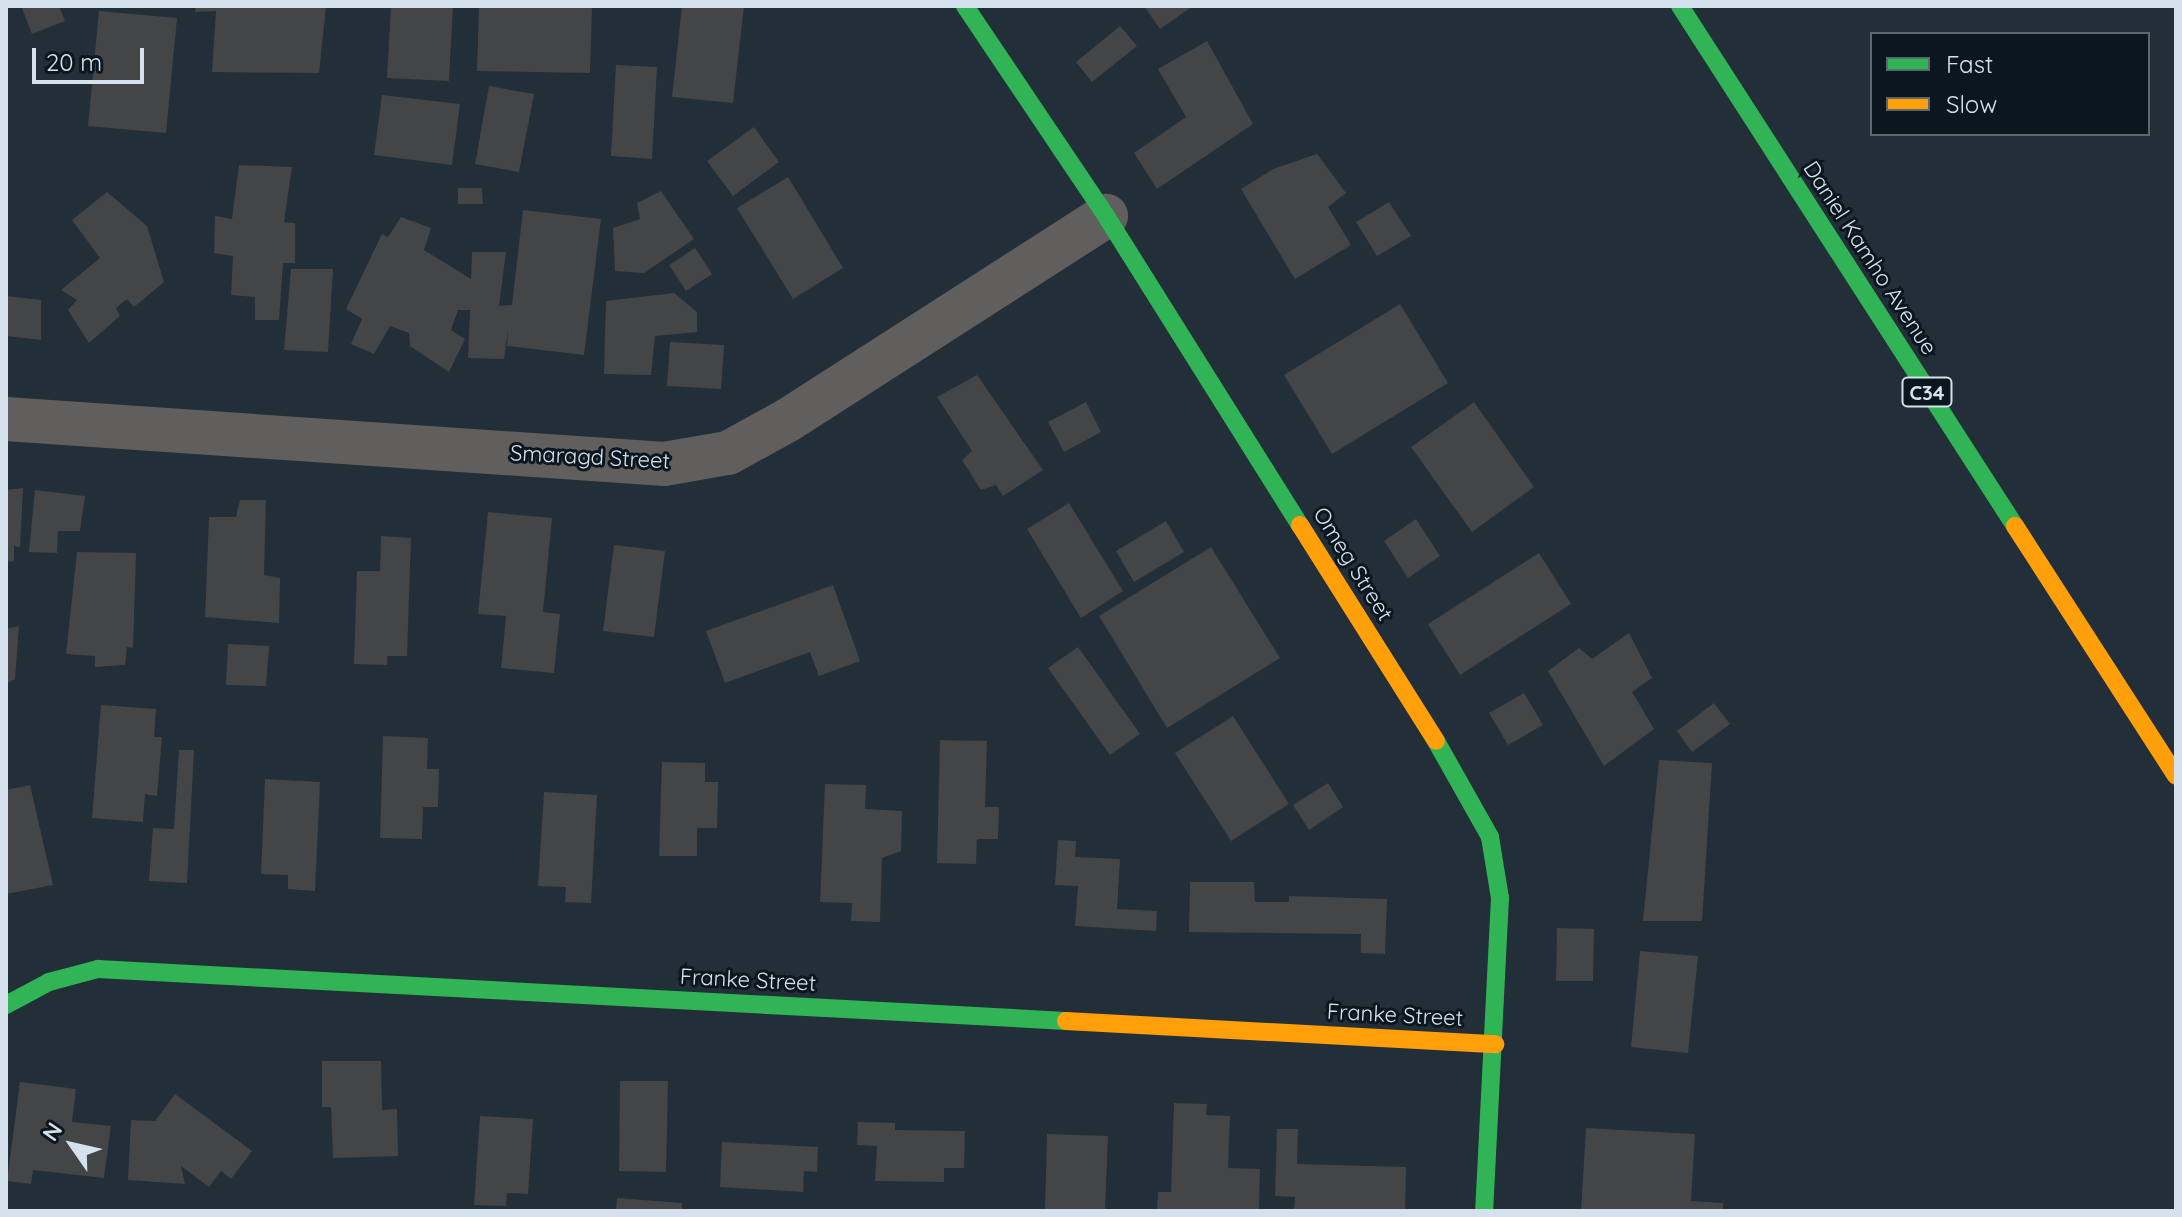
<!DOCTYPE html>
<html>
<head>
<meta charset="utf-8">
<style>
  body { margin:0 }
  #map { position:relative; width:2182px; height:1217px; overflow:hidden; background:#222e38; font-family:Quicksand,sans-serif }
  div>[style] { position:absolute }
  .building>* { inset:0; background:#444547 }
  .street>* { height:44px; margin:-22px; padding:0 22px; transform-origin:22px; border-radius:22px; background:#605f5d }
  .fast>* { height:18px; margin:-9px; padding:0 9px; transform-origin:9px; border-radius:9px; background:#30b455 }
  .slow>* { height:18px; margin:-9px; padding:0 9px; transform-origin:9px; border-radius:9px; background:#ff9f0a }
  span { translate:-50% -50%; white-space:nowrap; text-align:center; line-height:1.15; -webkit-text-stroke:6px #0c161e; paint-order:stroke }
  .shield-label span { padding:2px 6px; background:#0c161e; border:2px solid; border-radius:6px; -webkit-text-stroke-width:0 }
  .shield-label { font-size:20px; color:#d5e2ee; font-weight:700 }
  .street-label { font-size:22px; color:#d5e2ee }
  .frame { position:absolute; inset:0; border:8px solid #d5e2ee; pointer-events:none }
  .legend { position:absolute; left:1870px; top:32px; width:280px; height:104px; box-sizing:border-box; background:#0c161e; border:2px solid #5c6871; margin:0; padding:10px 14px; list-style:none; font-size:24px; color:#d5e2ee }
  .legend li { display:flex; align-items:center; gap:16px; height:40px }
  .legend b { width:40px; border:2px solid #5c6871 }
  .north { position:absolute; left:32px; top:1105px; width:80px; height:80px; -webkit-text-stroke:6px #0c161e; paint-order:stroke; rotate:304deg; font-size:22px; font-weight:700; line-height:32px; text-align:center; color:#d5e2ee }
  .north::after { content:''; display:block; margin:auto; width:28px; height:36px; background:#d5e2ee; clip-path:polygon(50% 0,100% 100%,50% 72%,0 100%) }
  .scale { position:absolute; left:32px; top:48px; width:112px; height:36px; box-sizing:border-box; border:4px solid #d5e2ee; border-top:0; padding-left:10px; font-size:24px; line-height:28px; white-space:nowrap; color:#d5e2ee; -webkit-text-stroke:6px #0c161e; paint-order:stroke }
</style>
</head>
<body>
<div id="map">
  <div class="building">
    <i style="clip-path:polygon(21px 6px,59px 6px,65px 21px,32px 34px)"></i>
    <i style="clip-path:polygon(196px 6px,326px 6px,319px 73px,212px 72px,216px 11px,195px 12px)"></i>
    <i style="clip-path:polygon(391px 6px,453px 6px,449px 81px,387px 78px)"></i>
    <i style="clip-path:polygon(479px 6px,592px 6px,590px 73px,477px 71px)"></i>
    <i style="clip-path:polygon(682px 6px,744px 6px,733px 103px,672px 97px)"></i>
    <i style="clip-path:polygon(1144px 6px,1193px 6px,1160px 29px)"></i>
    <i style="clip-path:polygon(99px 11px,177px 18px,166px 133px,88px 126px)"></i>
    <i style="clip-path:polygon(1120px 26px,1137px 46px,1092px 82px,1076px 62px)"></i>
    <i style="clip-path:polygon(1207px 41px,1253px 124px,1157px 189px,1134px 153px,1186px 117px,1158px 69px)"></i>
    <i style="clip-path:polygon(616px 65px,657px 67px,652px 159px,611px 156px)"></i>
    <i style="clip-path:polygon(489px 86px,534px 94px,519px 172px,475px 164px)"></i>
    <i style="clip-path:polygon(382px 95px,460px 104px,452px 165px,374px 155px)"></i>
    <i style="clip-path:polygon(754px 127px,779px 162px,733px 196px,707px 161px)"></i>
    <i style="clip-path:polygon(1317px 154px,1346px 193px,1328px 207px,1351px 245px,1295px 279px,1241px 189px,1273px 169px)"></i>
    <i style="clip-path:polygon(239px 165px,292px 167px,284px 222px,295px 223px,295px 263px,283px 263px,279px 320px,255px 320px,255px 297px,231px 295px,233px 256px,214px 253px,215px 216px,232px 219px)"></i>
    <i style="clip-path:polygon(788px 177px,843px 268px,793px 299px,737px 208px)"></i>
    <i style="clip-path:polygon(458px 188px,482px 188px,483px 204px,458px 204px)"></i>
    <i style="clip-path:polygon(661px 191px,694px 239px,644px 273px,615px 271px,613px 228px,640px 219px,637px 203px)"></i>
    <i style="clip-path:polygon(107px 192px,147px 226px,164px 282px,134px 307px,127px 299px,116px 308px,120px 316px,89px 343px,68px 310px,77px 300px,61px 290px,100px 258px,72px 220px)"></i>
    <i style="clip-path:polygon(1389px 202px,1411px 236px,1377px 256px,1356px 222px)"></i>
    <i style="clip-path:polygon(523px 210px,601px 219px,584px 355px,507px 346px,508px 329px,504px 359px,468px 358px,470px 310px,458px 310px,451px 330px,465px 339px,449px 372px,410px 346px,409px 333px,390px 326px,374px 354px,351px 344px,362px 319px,346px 309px,382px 234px,388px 237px,401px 217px,431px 228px,424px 250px,471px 279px,472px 252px,506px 252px,499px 306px,512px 305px)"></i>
    <i style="clip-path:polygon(695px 248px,712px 274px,686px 291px,669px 265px)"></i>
    <i style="clip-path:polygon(291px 269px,333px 269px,328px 352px,284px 350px)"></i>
    <i style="clip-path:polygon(674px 293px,697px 312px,697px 332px,655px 336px,651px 375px,604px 374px,606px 301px)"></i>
    <i style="clip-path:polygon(6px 296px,41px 300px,41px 340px,6px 336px)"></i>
    <i style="clip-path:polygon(1400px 304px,1448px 383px,1332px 454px,1284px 375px)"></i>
    <i style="clip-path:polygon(670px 342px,724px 345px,721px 389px,667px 386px)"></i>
    <i style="clip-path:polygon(977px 375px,1043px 470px,1003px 496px,996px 485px,981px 490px,962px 460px,972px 451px,937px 397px)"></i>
    <i style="clip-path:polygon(1086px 402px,1101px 432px,1064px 452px,1048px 422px)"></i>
    <i style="clip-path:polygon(1474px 402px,1534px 487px,1472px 532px,1411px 447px)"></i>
    <i style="clip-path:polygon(23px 488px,20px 547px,14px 546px,14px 561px,6px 562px,6px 490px)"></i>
    <i style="clip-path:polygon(35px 490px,85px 496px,80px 531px,58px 531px,57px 553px,29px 552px)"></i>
    <i style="clip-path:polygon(240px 500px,266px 500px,264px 575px,280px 578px,279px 623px,205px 617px,209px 517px,236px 517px)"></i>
    <i style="clip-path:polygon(1069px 503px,1123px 591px,1081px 618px,1027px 529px)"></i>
    <i style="clip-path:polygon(488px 512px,552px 518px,543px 612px,560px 614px,554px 673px,501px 668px,506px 616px,478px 614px)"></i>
    <i style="clip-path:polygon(1416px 519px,1440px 556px,1408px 578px,1384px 541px)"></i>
    <i style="clip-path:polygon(1166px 521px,1184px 552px,1134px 582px,1116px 551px)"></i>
    <i style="clip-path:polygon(381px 536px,411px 538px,407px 656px,387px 656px,387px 665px,354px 664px,357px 571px,380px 571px)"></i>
    <i style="clip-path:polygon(614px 545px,665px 551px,654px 637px,603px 631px)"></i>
    <i style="clip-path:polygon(1211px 547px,1280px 658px,1167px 728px,1099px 616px)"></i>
    <i style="clip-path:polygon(77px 552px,136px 553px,133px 648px,127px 647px,125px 665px,95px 667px,95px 656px,66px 654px)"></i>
    <i style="clip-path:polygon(1539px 553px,1571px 604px,1460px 675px,1428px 624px)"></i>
    <i style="clip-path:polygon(833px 585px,860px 661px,819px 676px,810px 652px,725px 683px,706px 631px)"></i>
    <i style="clip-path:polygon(19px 626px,15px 679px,6px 684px,6px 629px)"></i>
    <i style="clip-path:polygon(1629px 633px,1652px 678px,1632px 692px,1654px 729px,1604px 766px,1548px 671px,1579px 648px,1592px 659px)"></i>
    <i style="clip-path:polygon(228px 644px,269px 646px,266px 686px,226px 685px)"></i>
    <i style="clip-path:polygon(1078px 647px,1140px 734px,1110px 755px,1048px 668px)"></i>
    <i style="clip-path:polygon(1524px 693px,1543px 725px,1508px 745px,1489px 713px)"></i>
    <i style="clip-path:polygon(1714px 703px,1730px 724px,1692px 752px,1677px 731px)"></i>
    <i style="clip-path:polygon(101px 705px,156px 709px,154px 737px,162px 737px,157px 796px,145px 794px,143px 822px,92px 818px)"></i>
    <i style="clip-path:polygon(1233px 716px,1289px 804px,1231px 841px,1175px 753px)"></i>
    <i style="clip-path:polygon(383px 736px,428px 738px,427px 769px,439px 769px,438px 807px,423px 807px,422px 839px,380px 838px)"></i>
    <i style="clip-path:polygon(940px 740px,987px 741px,985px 807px,999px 807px,998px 839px,977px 839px,976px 864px,937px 863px)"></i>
    <i style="clip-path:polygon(179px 750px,194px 750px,187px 883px,149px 881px,153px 828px,174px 829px)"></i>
    <i style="clip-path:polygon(1659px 760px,1712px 763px,1702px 921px,1643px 921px)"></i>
    <i style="clip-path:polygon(662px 762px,705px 763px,705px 782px,718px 782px,717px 828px,697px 828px,697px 856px,659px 856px)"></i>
    <i style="clip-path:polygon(265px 779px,320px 782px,315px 891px,288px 889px,288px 875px,261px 874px)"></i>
    <i style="clip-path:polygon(1328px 783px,1343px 807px,1309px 830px,1293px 805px)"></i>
    <i style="clip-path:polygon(825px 784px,866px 785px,865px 809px,902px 811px,901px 851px,882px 858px,880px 922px,851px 921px,852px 903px,820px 902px)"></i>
    <i style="clip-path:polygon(30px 785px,53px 885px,6px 894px,6px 790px)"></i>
    <i style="clip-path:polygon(544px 792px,597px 795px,591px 903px,565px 902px,566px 887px,538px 886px)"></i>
    <i style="clip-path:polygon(1058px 840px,1076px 841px,1075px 857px,1120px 859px,1117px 909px,1157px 911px,1156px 931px,1075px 926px,1078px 886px,1055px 885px)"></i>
    <i style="clip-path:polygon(1190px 882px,1254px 882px,1255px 902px,1289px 902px,1289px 896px,1387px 899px,1385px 954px,1361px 953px,1361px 934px,1189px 932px)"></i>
    <i style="clip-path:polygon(1557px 928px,1594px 929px,1593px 981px,1556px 981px)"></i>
    <i style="clip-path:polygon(1640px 951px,1698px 956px,1688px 1053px,1631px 1047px)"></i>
    <i style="clip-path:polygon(322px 1061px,381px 1061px,382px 1110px,397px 1109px,398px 1156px,333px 1158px,331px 1107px,322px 1107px)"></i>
    <i style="clip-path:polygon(620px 1081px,668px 1081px,666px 1172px,619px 1171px)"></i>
    <i style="clip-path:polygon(20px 1082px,76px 1089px,72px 1122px,111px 1126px,104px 1178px,33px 1170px,31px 1184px,7px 1181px)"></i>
    <i style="clip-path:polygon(175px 1094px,252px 1151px,231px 1179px,221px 1171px,209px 1187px,181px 1166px,185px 1184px,128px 1180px,131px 1120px,155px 1121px)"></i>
    <i style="clip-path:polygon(1174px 1103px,1207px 1104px,1206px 1115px,1230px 1116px,1228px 1168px,1260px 1169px,1259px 1211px,1157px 1211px,1158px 1192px,1171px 1192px)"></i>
    <i style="clip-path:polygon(480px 1116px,533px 1119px,528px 1194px,507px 1193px,506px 1206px,474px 1205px)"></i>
    <i style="clip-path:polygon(858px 1122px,895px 1123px,895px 1130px,965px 1131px,964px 1168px,944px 1168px,944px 1182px,875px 1181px,877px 1146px,857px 1145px)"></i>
    <i style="clip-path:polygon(1586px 1128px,1695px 1134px,1691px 1201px,1723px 1203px,1723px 1211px,1581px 1211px)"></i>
    <i style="clip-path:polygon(1277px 1129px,1298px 1129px,1297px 1164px,1406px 1167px,1405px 1211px,1294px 1211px,1295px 1197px,1275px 1196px)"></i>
    <i style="clip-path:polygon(1047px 1134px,1108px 1136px,1105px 1211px,1045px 1211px)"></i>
    <i style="clip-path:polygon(722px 1142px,818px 1147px,817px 1172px,804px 1171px,803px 1192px,720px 1187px)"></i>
    <i style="clip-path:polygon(617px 1198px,682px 1203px,682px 1211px,616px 1211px)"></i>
  </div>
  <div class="street">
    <i style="left:6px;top:419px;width:660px;rotate:3.91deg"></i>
    <i style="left:664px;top:464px;width:65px;rotate:-9.8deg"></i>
    <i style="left:728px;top:453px;width:68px;rotate:-28.8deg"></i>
    <i style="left:788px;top:420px;width:378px;rotate:-32.7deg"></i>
  </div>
  <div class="fast">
    <i style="left:965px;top:6px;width:253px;rotate:56.1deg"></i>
    <i style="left:1106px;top:216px;width:365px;rotate:57.9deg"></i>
    <i style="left:1680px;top:6px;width:619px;rotate:57.21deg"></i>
    <i style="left:1436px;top:741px;width:110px;rotate:60.6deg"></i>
    <i style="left:1490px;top:837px;width:62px;rotate:80.7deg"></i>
    <i style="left:1500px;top:898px;width:313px;rotate:92.9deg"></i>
    <i style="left:6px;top:1005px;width:49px;rotate:-28.1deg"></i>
    <i style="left:49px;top:982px;width:51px;rotate:-14.9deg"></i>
    <i style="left:98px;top:969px;width:969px;rotate:3.07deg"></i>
  </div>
  <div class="slow">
    <i style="left:1300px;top:525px;width:255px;rotate:57.8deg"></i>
    <i style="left:2015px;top:526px;width:297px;rotate:57.2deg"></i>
    <i style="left:1066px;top:1021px;width:430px;rotate:3.1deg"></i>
  </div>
  <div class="shield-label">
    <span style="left:1927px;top:392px">C34</span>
  </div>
  <div class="street-label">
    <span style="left:1870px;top:258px;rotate:57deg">Daniel Kamho Avenue</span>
    <span style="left:590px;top:457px;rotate:3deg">Smaragd Street</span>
    <span style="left:1353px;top:564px;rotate:58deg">Omeg Street</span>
    <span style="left:748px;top:980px;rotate:3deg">Franke Street</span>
    <span style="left:1395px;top:1015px;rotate:3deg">Franke Street</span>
  </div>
  <div class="frame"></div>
  <ul class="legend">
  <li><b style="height:10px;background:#30b455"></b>Fast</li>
  <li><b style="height:10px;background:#ff9f0a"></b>Slow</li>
  </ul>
  <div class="north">N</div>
  <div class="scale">20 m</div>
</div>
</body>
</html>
